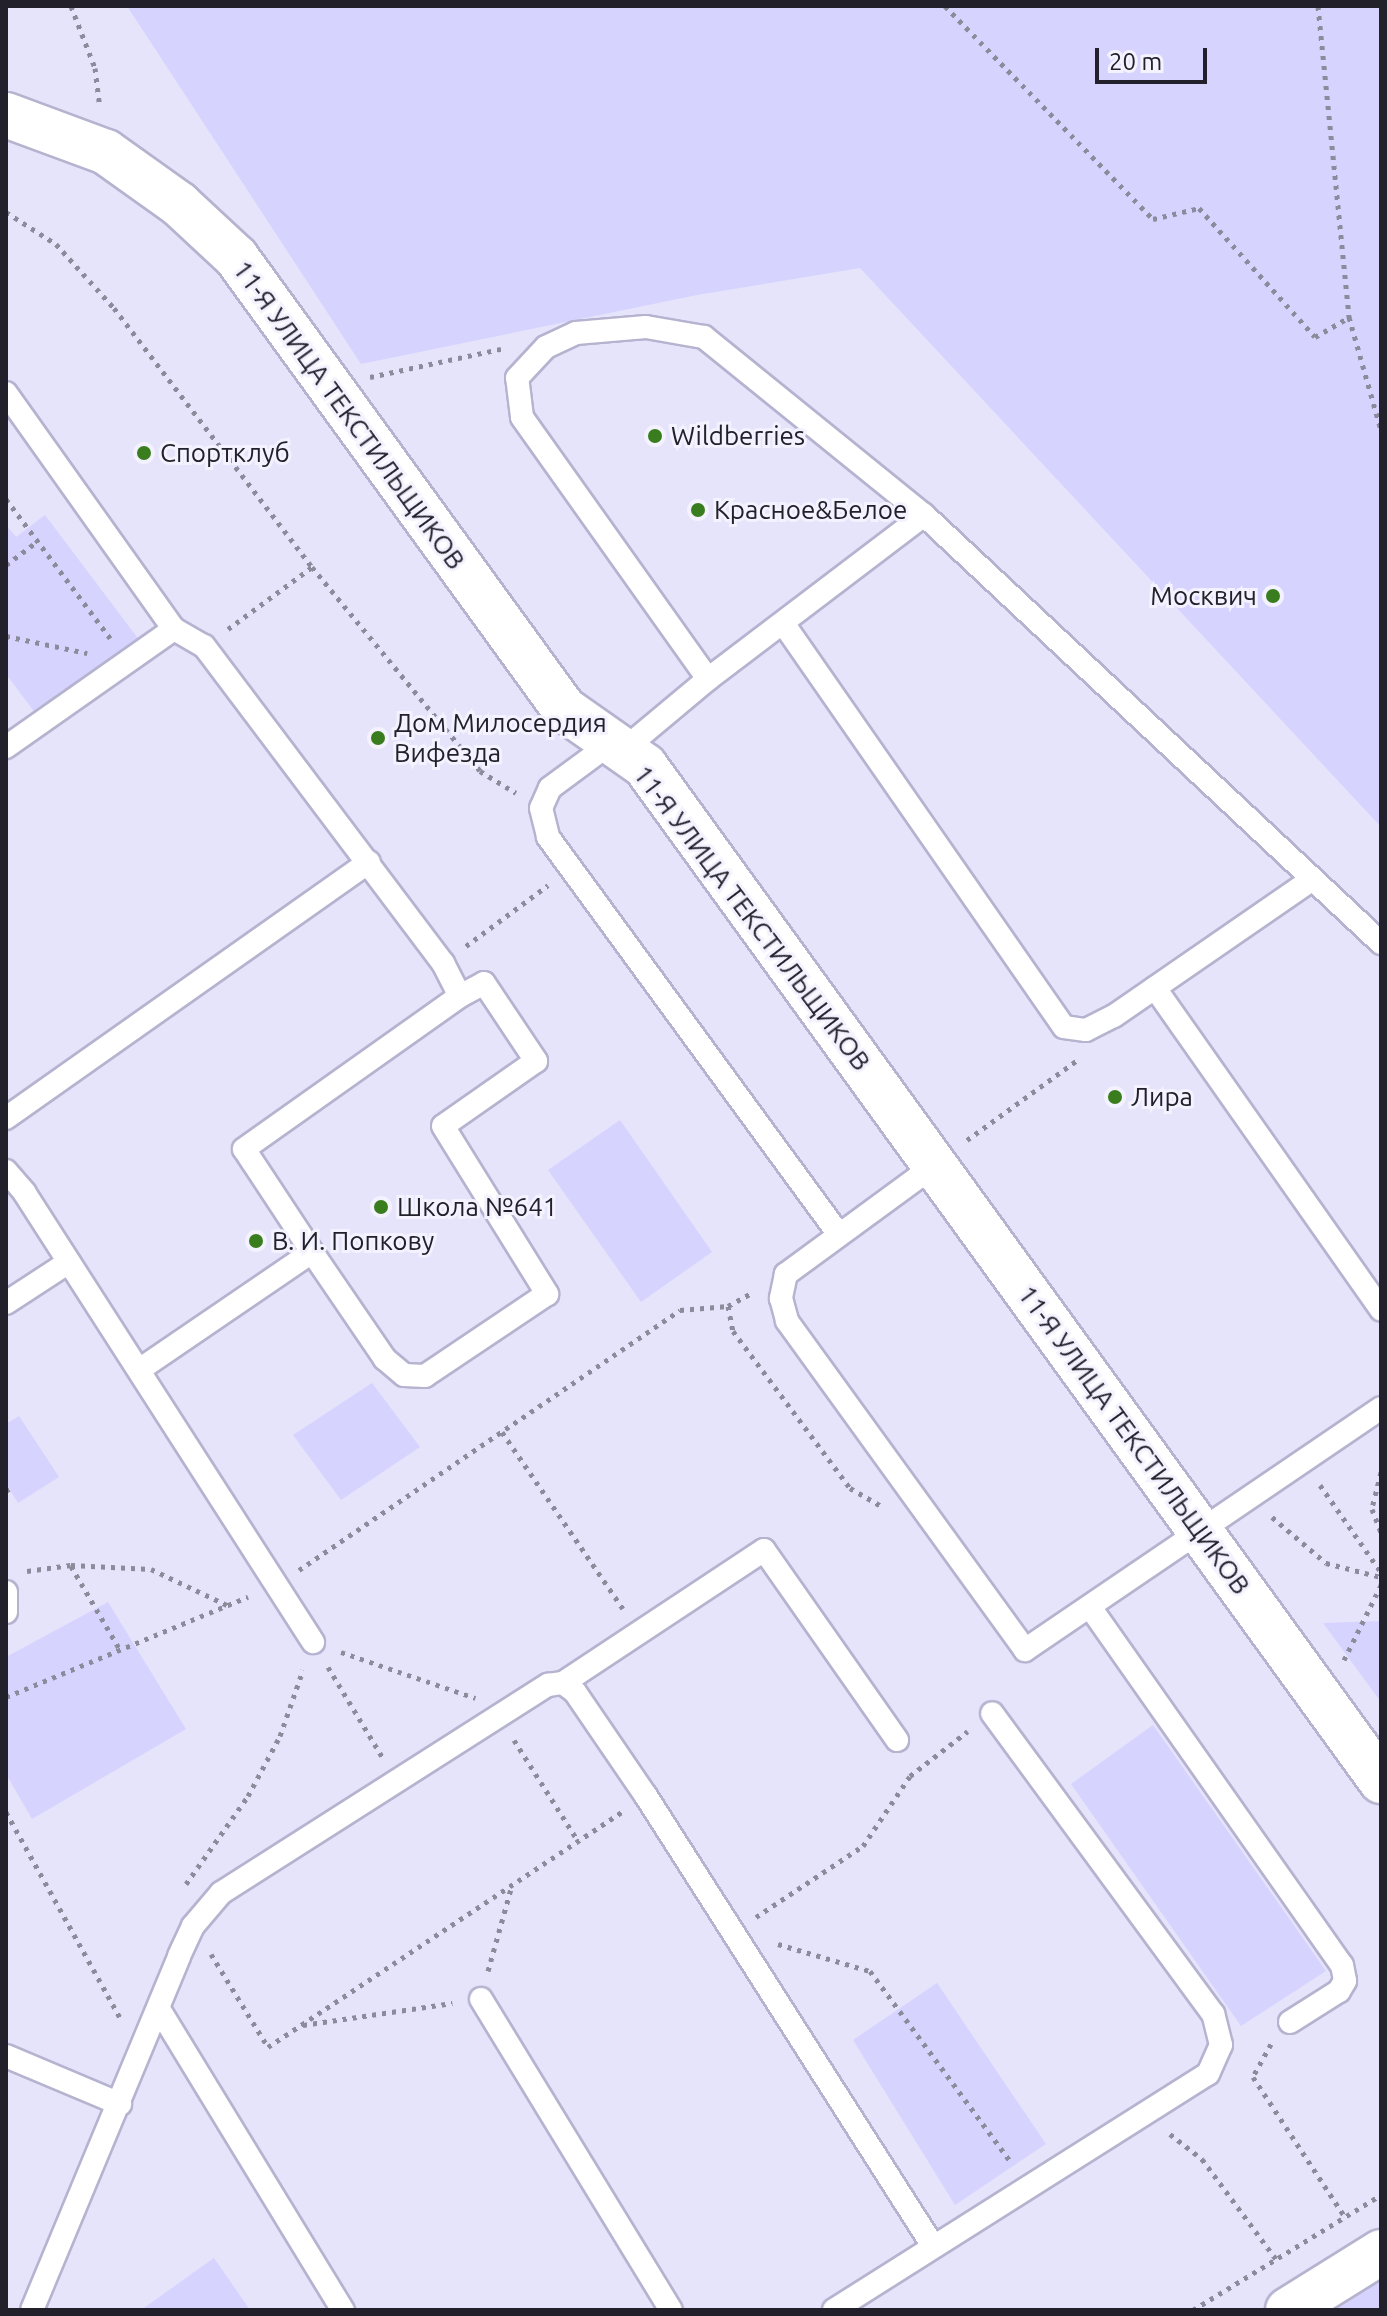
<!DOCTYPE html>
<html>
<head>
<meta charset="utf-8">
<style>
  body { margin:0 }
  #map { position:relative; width:1387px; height:2316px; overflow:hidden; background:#e5e4fb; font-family:Ubuntu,sans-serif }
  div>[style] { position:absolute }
  .green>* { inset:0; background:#d6d3ff }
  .path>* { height:5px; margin-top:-2.5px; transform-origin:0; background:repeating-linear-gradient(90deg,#8c8b9c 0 4px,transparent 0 10px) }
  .roads { filter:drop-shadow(2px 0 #b5b3cf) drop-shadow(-2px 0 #b5b3cf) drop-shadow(0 2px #b5b3cf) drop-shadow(0 -2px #b5b3cf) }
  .service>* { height:22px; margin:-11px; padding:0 11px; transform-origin:11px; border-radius:11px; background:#fff }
  .minor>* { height:44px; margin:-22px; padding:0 22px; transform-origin:22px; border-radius:22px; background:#fff }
  .secondary>* { height:44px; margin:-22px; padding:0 22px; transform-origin:22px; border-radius:22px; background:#fff }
  .dots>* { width:22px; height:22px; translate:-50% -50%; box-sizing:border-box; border:4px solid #f3f2fe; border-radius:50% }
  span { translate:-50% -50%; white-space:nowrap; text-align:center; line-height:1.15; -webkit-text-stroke:6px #f3f2fe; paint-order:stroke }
  .street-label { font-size:26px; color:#21202b }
  .poi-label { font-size:26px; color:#21202b }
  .left { translate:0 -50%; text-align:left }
  .right { translate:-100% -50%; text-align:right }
  .frame { position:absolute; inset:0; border:8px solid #21202b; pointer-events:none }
  .scale { position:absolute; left:1095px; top:48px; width:112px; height:36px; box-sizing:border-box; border:4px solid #21202b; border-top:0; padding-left:10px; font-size:24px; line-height:28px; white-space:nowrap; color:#21202b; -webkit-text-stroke:6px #f3f2fe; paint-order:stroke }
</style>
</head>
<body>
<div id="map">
  <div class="green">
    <i style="clip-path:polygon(127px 6px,1381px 6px,1381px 827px,860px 268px,697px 295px,361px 364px)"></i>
    <i style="clip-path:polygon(45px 515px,146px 649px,42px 722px,6px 674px,6px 525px,16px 537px)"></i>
    <i style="clip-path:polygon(620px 1120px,712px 1252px,641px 1302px,548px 1170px)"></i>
    <i style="clip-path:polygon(372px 1383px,420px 1447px,341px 1500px,293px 1435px)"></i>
    <i style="clip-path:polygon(19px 1416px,59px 1477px,18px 1503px,6px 1484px,6px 1424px)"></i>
    <i style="clip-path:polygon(108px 1602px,186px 1729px,32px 1819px,6px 1774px,6px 1657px)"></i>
    <i style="clip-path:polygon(1381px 1621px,1381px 1702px,1323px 1623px)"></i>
    <i style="clip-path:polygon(1153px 1725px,1326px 1971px,1241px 2026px,1071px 1784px)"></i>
    <i style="clip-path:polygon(937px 1983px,1046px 2144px,955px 2205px,853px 2040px)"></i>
    <i style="clip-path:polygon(214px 2258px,250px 2310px,141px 2310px)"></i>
    <i style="clip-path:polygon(1381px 2281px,1381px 2310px,1335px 2310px)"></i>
  </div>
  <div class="path">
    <i style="left:71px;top:6px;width:66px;rotate:68.8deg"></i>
    <i style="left:95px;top:68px;width:39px;rotate:83deg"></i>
    <i style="left:945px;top:6px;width:298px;rotate:45.7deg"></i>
    <i style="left:1153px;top:219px;width:47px;rotate:-13.4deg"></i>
    <i style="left:1199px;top:208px;width:173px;rotate:48deg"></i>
    <i style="left:1315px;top:337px;width:39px;rotate:-30deg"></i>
    <i style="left:1318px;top:6px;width:313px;rotate:84.3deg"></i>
    <i style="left:1349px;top:317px;width:117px;rotate:74.2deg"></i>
    <i style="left:6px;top:212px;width:59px;rotate:32.6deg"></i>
    <i style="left:56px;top:244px;width:86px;rotate:47.8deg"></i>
    <i style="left:114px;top:308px;width:326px;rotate:52.6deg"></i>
    <i style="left:312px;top:567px;width:264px;rotate:50.5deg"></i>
    <i style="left:480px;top:771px;width:42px;rotate:31.4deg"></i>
    <i style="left:370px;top:377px;width:134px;rotate:-12.1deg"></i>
    <i style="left:6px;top:499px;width:174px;rotate:53.2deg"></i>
    <i style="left:6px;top:565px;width:40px;rotate:-37deg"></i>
    <i style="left:228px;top:629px;width:104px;rotate:-36.4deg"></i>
    <i style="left:6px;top:636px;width:83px;rotate:11.9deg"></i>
    <i style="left:466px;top:946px;width:102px;rotate:-36.6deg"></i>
    <i style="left:967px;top:1140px;width:138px;rotate:-35.9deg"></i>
    <i style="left:728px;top:1306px;width:25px;rotate:79deg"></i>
    <i style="left:733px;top:1331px;width:196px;rotate:53.3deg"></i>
    <i style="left:850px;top:1488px;width:38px;rotate:30deg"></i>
    <i style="left:502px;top:1432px;width:214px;rotate:55.6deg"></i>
    <i style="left:1381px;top:1472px;width:38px;rotate:104deg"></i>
    <i style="left:1372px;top:1509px;width:25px;rotate:69deg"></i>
    <i style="left:1320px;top:1485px;width:106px;rotate:55deg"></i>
    <i style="left:6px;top:1491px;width:4px;rotate:-34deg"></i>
    <i style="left:1272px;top:1517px;width:71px;rotate:40.4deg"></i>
    <i style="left:1326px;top:1563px;width:57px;rotate:14.3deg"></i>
    <i style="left:71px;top:1566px;width:97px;rotate:59.7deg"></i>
    <i style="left:299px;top:1570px;width:461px;rotate:-34.3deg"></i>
    <i style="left:680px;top:1310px;width:48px;rotate:-4.8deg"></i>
    <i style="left:728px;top:1306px;width:29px;rotate:-29deg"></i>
    <i style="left:27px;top:1571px;width:44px;rotate:-7.8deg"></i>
    <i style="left:71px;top:1565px;width:80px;rotate:2.9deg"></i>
    <i style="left:151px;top:1569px;width:84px;rotate:25.3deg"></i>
    <i style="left:341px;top:1652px;width:142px;rotate:18.9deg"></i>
    <i style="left:1344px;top:1660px;width:84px;rotate:-63.7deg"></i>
    <i style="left:328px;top:1667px;width:106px;rotate:58.9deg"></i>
    <i style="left:6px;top:1697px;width:262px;rotate:-22.5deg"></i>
    <i style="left:514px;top:1740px;width:120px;rotate:57.6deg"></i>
    <i style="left:6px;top:1812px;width:235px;rotate:61deg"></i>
    <i style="left:186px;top:1884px;width:108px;rotate:-54.8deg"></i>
    <i style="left:248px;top:1796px;width:68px;rotate:-61.9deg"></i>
    <i style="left:280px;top:1736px;width:70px;rotate:-70.8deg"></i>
    <i style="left:756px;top:1917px;width:128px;rotate:-33.6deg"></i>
    <i style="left:863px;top:1846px;width:84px;rotate:-56.1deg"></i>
    <i style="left:910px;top:1776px;width:73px;rotate:-37.8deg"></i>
    <i style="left:778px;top:1944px;width:96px;rotate:16.4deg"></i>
    <i style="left:870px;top:1971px;width:237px;rotate:53.6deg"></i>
    <i style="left:211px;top:1954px;width:109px;rotate:58.5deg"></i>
    <i style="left:268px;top:2047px;width:425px;rotate:-33.6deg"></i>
    <i style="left:488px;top:1971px;width:89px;rotate:-74.4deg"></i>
    <i style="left:303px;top:2025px;width:151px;rotate:-8.4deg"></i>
    <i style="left:1271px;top:2044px;width:38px;rotate:119deg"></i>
    <i style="left:1253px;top:2077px;width:168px;rotate:56.7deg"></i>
    <i style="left:1170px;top:2134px;width:41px;rotate:38deg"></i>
    <i style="left:1202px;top:2159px;width:124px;rotate:53.5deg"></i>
    <i style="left:1193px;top:2310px;width:220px;rotate:-31.5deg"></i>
  </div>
  <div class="roads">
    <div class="service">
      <i style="left:6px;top:393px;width:290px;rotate:54.6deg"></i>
      <i style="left:174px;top:629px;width:34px;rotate:30deg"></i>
      <i style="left:204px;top:646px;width:397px;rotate:53deg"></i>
      <i style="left:443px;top:963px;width:37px;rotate:63deg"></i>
      <i style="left:460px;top:996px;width:27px;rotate:-28deg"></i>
      <i style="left:484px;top:983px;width:94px;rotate:56.3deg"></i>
      <i style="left:536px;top:1061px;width:113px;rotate:145deg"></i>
      <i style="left:443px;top:1126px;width:198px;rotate:58.2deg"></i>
      <i style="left:547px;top:1294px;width:147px;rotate:146.1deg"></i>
      <i style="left:425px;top:1376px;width:21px;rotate:-177deg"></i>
      <i style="left:404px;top:1375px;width:25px;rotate:-140deg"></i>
      <i style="left:385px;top:1359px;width:130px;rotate:-124.3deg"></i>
      <i style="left:312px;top:1252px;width:209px;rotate:145.7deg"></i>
      <i style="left:783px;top:623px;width:492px;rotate:55.2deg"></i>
      <i style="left:1064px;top:1027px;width:22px;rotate:8deg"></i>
      <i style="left:1086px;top:1030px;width:31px;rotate:-27deg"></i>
      <i style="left:1114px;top:1016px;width:238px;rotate:-34.6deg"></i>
      <i style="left:708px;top:679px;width:321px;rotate:-125.4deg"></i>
      <i style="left:522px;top:417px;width:39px;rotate:-97deg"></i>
      <i style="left:517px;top:378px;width:42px;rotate:-46.9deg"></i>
      <i style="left:546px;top:347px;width:33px;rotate:-25deg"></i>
      <i style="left:576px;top:333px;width:70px;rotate:-4.9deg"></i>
      <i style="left:646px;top:327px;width:59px;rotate:9.8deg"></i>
      <i style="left:704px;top:337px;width:283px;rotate:39deg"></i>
      <i style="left:924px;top:515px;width:626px;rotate:43.12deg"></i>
      <i style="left:611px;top:743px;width:76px;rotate:143.6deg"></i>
      <i style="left:550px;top:788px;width:22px;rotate:114deg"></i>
      <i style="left:541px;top:808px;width:30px;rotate:76deg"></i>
      <i style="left:548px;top:837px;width:492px;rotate:53.8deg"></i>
      <i style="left:6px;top:747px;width:205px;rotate:-35.1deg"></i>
      <i style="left:622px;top:751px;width:112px;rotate:-39.9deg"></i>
      <i style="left:708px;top:679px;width:271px;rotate:-37.2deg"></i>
      <i style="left:1155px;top:988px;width:393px;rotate:54.9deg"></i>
      <i style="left:6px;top:1118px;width:444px;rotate:-35.2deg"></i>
      <i style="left:935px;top:1165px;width:185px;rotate:143.8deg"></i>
      <i style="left:786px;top:1274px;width:25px;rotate:102deg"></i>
      <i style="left:781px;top:1298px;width:24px;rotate:75deg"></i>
      <i style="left:787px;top:1321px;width:406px;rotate:54.1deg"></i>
      <i style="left:1025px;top:1650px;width:430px;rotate:-34.2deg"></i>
      <i style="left:6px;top:1171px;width:28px;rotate:49deg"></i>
      <i style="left:24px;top:1192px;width:535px;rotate:57.29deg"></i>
      <i style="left:312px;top:1252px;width:123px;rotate:-123.4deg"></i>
      <i style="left:244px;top:1149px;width:265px;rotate:-35.3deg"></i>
      <i style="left:6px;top:1303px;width:75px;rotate:-33.1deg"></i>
      <i style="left:6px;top:1592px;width:20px;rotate:90deg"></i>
      <i style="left:1090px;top:1607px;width:438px;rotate:54.9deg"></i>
      <i style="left:1342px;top:1965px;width:16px;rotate:79deg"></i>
      <i style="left:1345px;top:1981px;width:12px;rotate:121deg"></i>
      <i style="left:1339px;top:1991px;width:58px;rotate:147.7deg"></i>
      <i style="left:563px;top:1683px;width:241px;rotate:-33.5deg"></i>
      <i style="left:764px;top:1550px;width:232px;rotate:55deg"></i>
      <i style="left:481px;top:1999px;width:364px;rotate:58.6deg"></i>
      <i style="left:159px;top:2009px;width:353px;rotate:58.6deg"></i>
      <i style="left:6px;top:2056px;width:124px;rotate:22.8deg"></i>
      <i style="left:32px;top:2310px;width:383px;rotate:-67.4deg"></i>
      <i style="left:179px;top:1956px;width:33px;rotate:-65deg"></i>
      <i style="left:193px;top:1926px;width:43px;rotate:-49.7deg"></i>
      <i style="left:221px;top:1893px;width:388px;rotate:-32.5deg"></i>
      <i style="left:548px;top:1685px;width:15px;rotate:-8deg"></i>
      <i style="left:563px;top:1683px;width:15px;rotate:37deg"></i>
      <i style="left:575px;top:1692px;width:126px;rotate:55.7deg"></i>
      <i style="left:646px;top:1796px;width:534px;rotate:57.47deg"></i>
      <i style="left:834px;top:2310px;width:442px;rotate:-32.3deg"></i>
      <i style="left:1208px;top:2074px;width:32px;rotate:-66deg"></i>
      <i style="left:1221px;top:2045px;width:32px;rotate:-104deg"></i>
      <i style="left:1213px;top:2014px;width:373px;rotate:-126.3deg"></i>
    </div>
    <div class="minor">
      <i style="left:6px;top:115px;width:107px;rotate:20.3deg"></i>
      <i style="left:106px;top:152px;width:90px;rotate:35.5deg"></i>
      <i style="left:179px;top:204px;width:78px;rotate:42.9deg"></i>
      <i style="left:236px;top:257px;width:558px;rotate:54.03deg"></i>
      <i style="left:564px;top:709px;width:99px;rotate:35.1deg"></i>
      <i style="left:645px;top:766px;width:1254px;rotate:54.05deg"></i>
    </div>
    <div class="secondary">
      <i style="left:1288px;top:2310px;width:110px;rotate:-31.9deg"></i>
    </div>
  </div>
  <div class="dots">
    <i style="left:655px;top:436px;background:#3a7d1e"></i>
    <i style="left:144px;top:453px;background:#3a7d1e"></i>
    <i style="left:698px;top:510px;background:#3a7d1e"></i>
    <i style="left:1273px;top:596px;background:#3a7d1e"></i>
    <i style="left:378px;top:738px;background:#3a7d1e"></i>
    <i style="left:1115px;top:1097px;background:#3a7d1e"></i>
    <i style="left:381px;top:1207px;background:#3a7d1e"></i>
    <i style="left:256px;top:1241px;background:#3a7d1e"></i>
  </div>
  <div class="street-label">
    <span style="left:349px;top:415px;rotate:54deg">11-Я УЛИЦА ТЕКСТИЛЬЩИКОВ</span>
    <span style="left:752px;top:918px;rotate:53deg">11-Я УЛИЦА ТЕКСТИЛЬЩИКОВ</span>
    <span style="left:1134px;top:1440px;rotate:54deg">11-Я УЛИЦА ТЕКСТИЛЬЩИКОВ</span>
  </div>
  <div class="poi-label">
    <span class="left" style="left:671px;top:436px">Wildberries</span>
    <span class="left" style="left:160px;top:453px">Спортклуб</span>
    <span class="left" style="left:714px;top:510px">Красное&amp;Белое</span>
    <span class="right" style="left:1257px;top:596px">Москвич</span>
    <span class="left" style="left:394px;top:738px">Дом Милосердия<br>Вифезда</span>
    <span class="left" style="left:1131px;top:1097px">Лира</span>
    <span class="left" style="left:397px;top:1207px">Школа №641</span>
    <span class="left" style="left:272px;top:1241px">В. И. Попкову</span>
  </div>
  <div class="frame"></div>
  <div class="scale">20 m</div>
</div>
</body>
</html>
